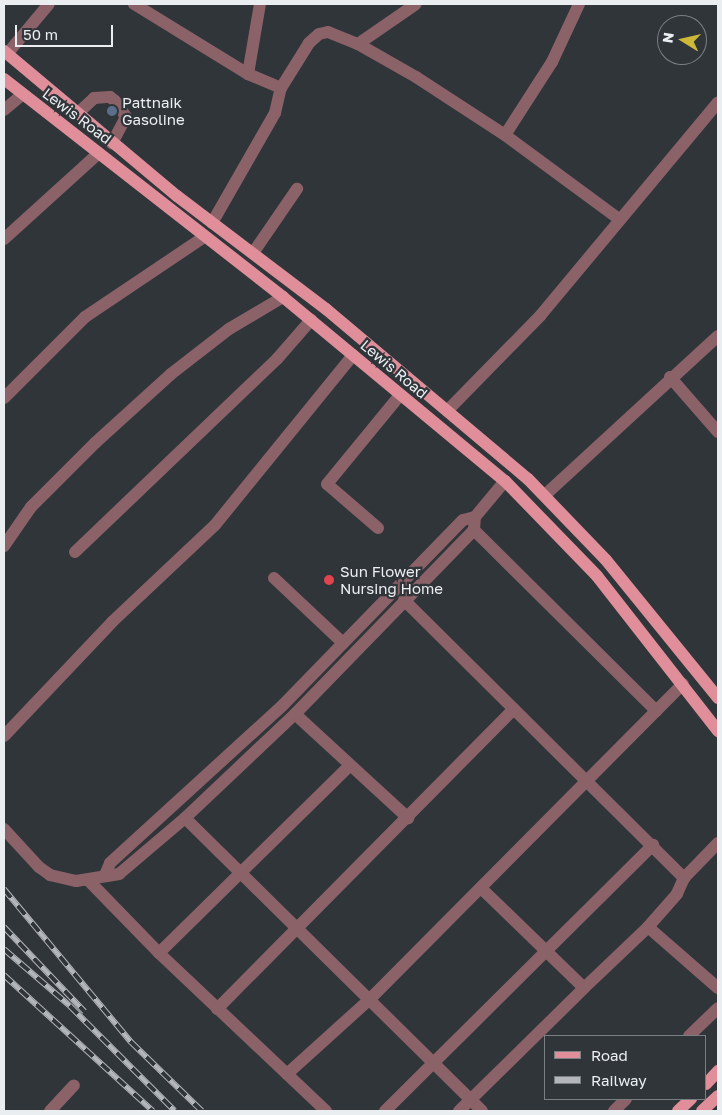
<!DOCTYPE html>
<html>
<head>
<meta charset="utf-8">
<style>
  body { margin:0 }
  #map { position:relative; width:722px; height:1115px; overflow:hidden; background:#30353a; font-family:"Golos Text",sans-serif }
  div>[style] { position:absolute }
  .minor>* { height:12px; margin:-6px; padding:0 6px; transform-origin:6px; border-radius:6px; background:#8b6268 }
  .major>* { height:12px; margin:-6px; padding:0 6px; transform-origin:6px; border-radius:6px; background:#df8e9a }
  .rail>* { height:5.5px; margin-top:-2.75px; transform-origin:0; background:repeating-linear-gradient(90deg,#30353a 0 11px,#b3b7bb 0 22px); box-sizing:border-box; border-block:1px solid #b3b7bb }
  .dots>* { width:14px; height:14px; translate:-50% -50%; box-sizing:border-box; border:2px solid #30353a; border-radius:50% }
  span { translate:-50% -50%; white-space:nowrap; text-align:center; line-height:1.15; -webkit-text-stroke:4.5px #30353a; paint-order:stroke }
  .poi-label { font-size:15px; color:#eaeef1 }
  .left { translate:0 -50%; text-align:left }
  .street-label { font-size:15px; color:#eaeef1 }
  .frame { position:absolute; inset:0; border:5px solid #eaeef1; pointer-events:none }
  .legend { position:absolute; left:544px; top:1035px; width:162px; height:65px; box-sizing:border-box; background:#30353a; border:1px solid #7a7f83; margin:0; padding:6px 9px; list-style:none; font-size:15px; color:#eaeef1 }
  .legend li { display:flex; align-items:center; gap:10px; height:25px }
  .legend b { width:25px; border:1px solid #7a7f83 }
  .north { position:absolute; left:657px; top:15px; width:50px; height:50px; box-sizing:border-box; background:#30353a; border:1px solid #7a7f83; border-radius:50%; rotate:279deg; font-size:14px; font-weight:700; line-height:20px; text-align:center; color:#eaeef1 }
  .north::after { content:''; display:block; margin:auto; width:18px; height:22px; background:#ceb838; clip-path:polygon(50% 0,100% 100%,50% 72%,0 100%) }
  .scale { position:absolute; left:15px; top:25px; width:98px; height:22px; box-sizing:border-box; border:2px solid #eaeef1; border-top:0; padding-left:6px; font-size:15px; line-height:18px; white-space:nowrap; color:#eaeef1; -webkit-text-stroke:4px #30353a; paint-order:stroke }
</style>
</head>
<body>
<div id="map">
  <div class="minor">
    <i style="left:134px;top:4px;width:134px;rotate:31.6deg"></i>
    <i style="left:248px;top:74px;width:36px;rotate:23deg"></i>
    <i style="left:358px;top:44px;width:70px;rotate:-34.6deg"></i>
    <i style="left:7px;top:54px;width:65px;rotate:-50deg"></i>
    <i style="left:248px;top:74px;width:71px;rotate:-80.3deg"></i>
    <i style="left:4px;top:110px;width:23px;rotate:-40deg"></i>
    <i style="left:77px;top:114px;width:23px;rotate:-43deg"></i>
    <i style="left:94px;top:98px;width:16px;rotate:-4deg"></i>
    <i style="left:110px;top:97px;width:6px;rotate:39deg"></i>
    <i style="left:115px;top:101px;width:19px;rotate:55deg"></i>
    <i style="left:126px;top:117px;width:30px;rotate:118deg"></i>
    <i style="left:505px;top:135px;width:87px;rotate:-57.2deg"></i>
    <i style="left:552px;top:62px;width:64px;rotate:-65deg"></i>
    <i style="left:212px;top:223px;width:127px;rotate:-60.2deg"></i>
    <i style="left:275px;top:113px;width:26px;rotate:-77deg"></i>
    <i style="left:281px;top:88px;width:53px;rotate:-58.1deg"></i>
    <i style="left:309px;top:43px;width:13px;rotate:-42deg"></i>
    <i style="left:319px;top:34px;width:9px;rotate:-13deg"></i>
    <i style="left:328px;top:32px;width:32px;rotate:22deg"></i>
    <i style="left:358px;top:44px;width:67px;rotate:29.6deg"></i>
    <i style="left:416px;top:77px;width:106px;rotate:33.1deg"></i>
    <i style="left:505px;top:135px;width:142px;rotate:36.4deg"></i>
    <i style="left:4px;top:239px;width:128px;rotate:-42.2deg"></i>
    <i style="left:253px;top:253px;width:78px;rotate:-55.5deg"></i>
    <i style="left:670px;top:377px;width:73px;rotate:48.9deg"></i>
    <i style="left:4px;top:398px;width:115px;rotate:-45deg"></i>
    <i style="left:85px;top:317px;width:143px;rotate:-33.9deg"></i>
    <i style="left:448px;top:410px;width:132px;rotate:-45.6deg"></i>
    <i style="left:540px;top:316px;width:278px;rotate:-50.2deg"></i>
    <i style="left:545px;top:495px;width:235px;rotate:-42.6deg"></i>
    <i style="left:378px;top:528px;width:67px;rotate:-139.2deg"></i>
    <i style="left:327px;top:484px;width:115px;rotate:-50.6deg"></i>
    <i style="left:474px;top:530px;width:257px;rotate:44.8deg"></i>
    <i style="left:4px;top:546px;width:47px;rotate:-55.3deg"></i>
    <i style="left:31px;top:507px;width:91px;rotate:-45deg"></i>
    <i style="left:95px;top:443px;width:103px;rotate:-42.2deg"></i>
    <i style="left:171px;top:374px;width:73px;rotate:-37.8deg"></i>
    <i style="left:229px;top:329px;width:63px;rotate:-30.7deg"></i>
    <i style="left:75px;top:552px;width:279px;rotate:-43.7deg"></i>
    <i style="left:277px;top:359px;width:52px;rotate:-48.9deg"></i>
    <i style="left:274px;top:578px;width:95px;rotate:43.3deg"></i>
    <i style="left:404px;top:600px;width:395px;rotate:44.8deg"></i>
    <i style="left:295px;top:714px;width:154px;rotate:42.6deg"></i>
    <i style="left:4px;top:736px;width:157px;rotate:-46.5deg"></i>
    <i style="left:112px;top:622px;width:141px;rotate:-43.3deg"></i>
    <i style="left:215px;top:525px;width:219px;rotate:-50.9deg"></i>
    <i style="left:185px;top:818px;width:417px;rotate:44.6deg"></i>
    <i style="left:4px;top:829px;width:52px;rotate:47.4deg"></i>
    <i style="left:39px;top:867px;width:14px;rotate:36deg"></i>
    <i style="left:50px;top:875px;width:27px;rotate:13deg"></i>
    <i style="left:76px;top:881px;width:44px;rotate:-9.2deg"></i>
    <i style="left:119px;top:874px;width:87px;rotate:-40.3deg"></i>
    <i style="left:185px;top:818px;width:151px;rotate:-43.4deg"></i>
    <i style="left:295px;top:714px;width:257px;rotate:-45.8deg"></i>
    <i style="left:474px;top:530px;width:13px;rotate:-86deg"></i>
    <i style="left:475px;top:517px;width:47px;rotate:-50.2deg"></i>
    <i style="left:718px;top:843px;width:49px;rotate:134.2deg"></i>
    <i style="left:684px;top:878px;width:17px;rotate:114deg"></i>
    <i style="left:677px;top:894px;width:44px;rotate:131.3deg"></i>
    <i style="left:648px;top:927px;width:93px;rotate:41.1deg"></i>
    <i style="left:105px;top:875px;width:13px;rotate:-67deg"></i>
    <i style="left:110px;top:863px;width:234px;rotate:-42.4deg"></i>
    <i style="left:283px;top:705px;width:258px;rotate:-45.8deg"></i>
    <i style="left:463px;top:520px;width:12px;rotate:-14deg"></i>
    <i style="left:89px;top:881px;width:100px;rotate:45.8deg"></i>
    <i style="left:159px;top:953px;width:230px;rotate:43.4deg"></i>
    <i style="left:482px;top:889px;width:142px;rotate:44.1deg"></i>
    <i style="left:584px;top:988px;width:88px;rotate:-43.6deg"></i>
    <i style="left:159px;top:953px;width:268px;rotate:-44.5deg"></i>
    <i style="left:217px;top:1009px;width:422px;rotate:-45.3deg"></i>
    <i style="left:689px;top:1036px;width:40px;rotate:-44deg"></i>
    <i style="left:287px;top:1074px;width:112px;rotate:-42.1deg"></i>
    <i style="left:370px;top:999px;width:444px;rotate:-45.2deg"></i>
    <i style="left:50px;top:1111px;width:35px;rotate:-47deg"></i>
    <i style="left:385px;top:1111px;width:378px;rotate:-44.8deg"></i>
    <i style="left:459px;top:1111px;width:175px;rotate:-44.5deg"></i>
    <i style="left:614px;top:1111px;width:17px;rotate:-45deg"></i>
  </div>
  <div class="major">
    <i style="left:4px;top:51px;width:226px;rotate:40deg"></i>
    <i style="left:177px;top:196px;width:187px;rotate:37.2deg"></i>
    <i style="left:326px;top:309px;width:264px;rotate:40.1deg"></i>
    <i style="left:528px;top:479px;width:112px;rotate:46.1deg"></i>
    <i style="left:606px;top:560px;width:178px;rotate:50.9deg"></i>
    <i style="left:4px;top:79px;width:354px;rotate:38deg"></i>
    <i style="left:283px;top:297px;width:288px;rotate:39.7deg"></i>
    <i style="left:505px;top:481px;width:132px;rotate:45.9deg"></i>
    <i style="left:597px;top:576px;width:197px;rotate:52deg"></i>
    <i style="left:706px;top:1084px;width:18px;rotate:-47deg"></i>
    <i style="left:678px;top:1111px;width:18px;rotate:-43deg"></i>
    <i style="left:702px;top:1111px;width:22px;rotate:-43deg"></i>
  </div>
  <div class="rail">
    <i style="left:4px;top:889px;width:199px;rotate:50.3deg"></i>
    <i style="left:131px;top:1042px;width:99px;rotate:44.2deg"></i>
    <i style="left:4px;top:927px;width:117px;rotate:46.4deg"></i>
    <i style="left:4px;top:949px;width:87px;rotate:40.8deg"></i>
    <i style="left:70px;top:1006px;width:148px;rotate:45deg"></i>
    <i style="left:4px;top:975px;width:202px;rotate:42.4deg"></i>
  </div>
  <div class="dots">
    <i style="left:112px;top:111px;background:#5c6f8a"></i>
    <i style="left:329px;top:580px;background:#e0444e"></i>
  </div>
  <div class="poi-label">
    <span class="left" style="left:122px;top:111px">Pattnaik<br>Gasoline</span>
    <span class="left" style="left:340px;top:580px">Sun Flower<br>Nursing Home</span>
  </div>
  <div class="street-label">
    <span style="left:77px;top:116px;rotate:37deg">Lewis Road</span>
    <span style="left:394px;top:369px;rotate:40deg">Lewis Road</span>
  </div>
  <div class="frame"></div>
  <ul class="legend">
  <li><b style="height:6px;background:#df8e9a"></b>Road</li>
  <li><b style="height:6px;background:#b3b7bb"></b>Railway</li>
  </ul>
  <div class="north">N</div>
  <div class="scale">50 m</div>
</div>
</body>
</html>
